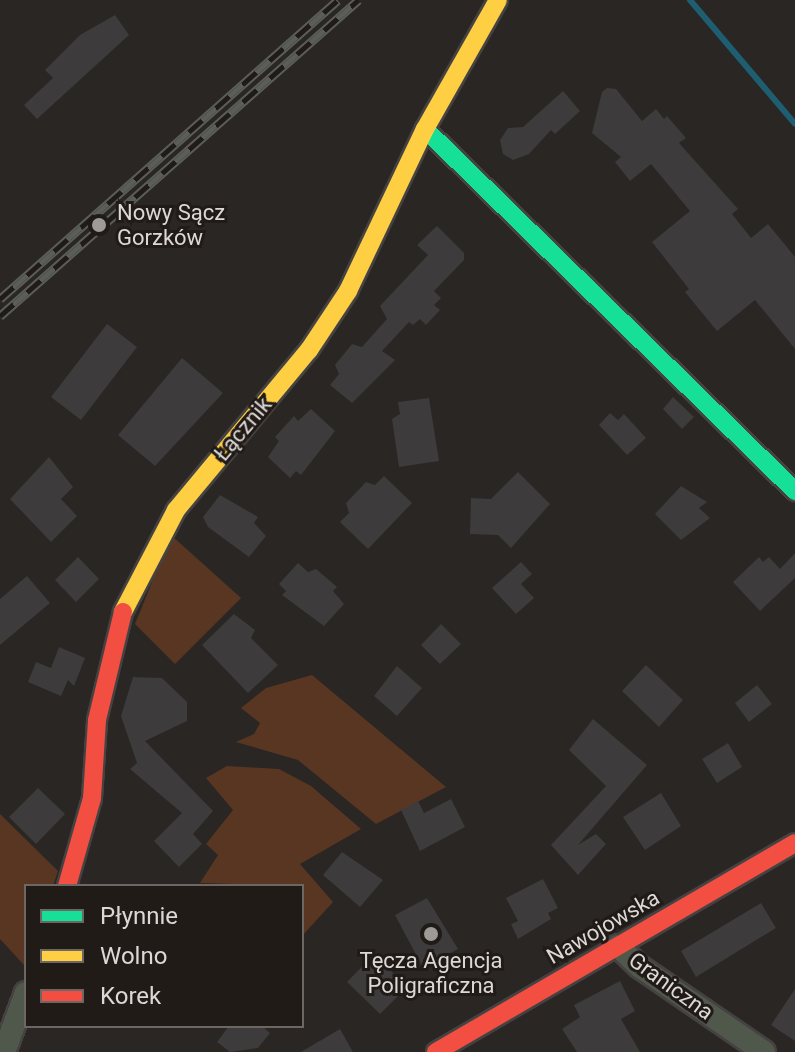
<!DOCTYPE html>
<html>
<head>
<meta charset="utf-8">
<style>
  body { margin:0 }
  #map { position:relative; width:795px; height:1052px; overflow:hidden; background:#292624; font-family:Roboto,sans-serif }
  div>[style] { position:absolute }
  .green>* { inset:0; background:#593621 }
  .stream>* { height:6px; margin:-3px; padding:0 3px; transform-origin:3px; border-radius:3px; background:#1e5e70 }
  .building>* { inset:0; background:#3d3b3b }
  .roads { filter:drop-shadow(2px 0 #454241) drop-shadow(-2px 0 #454241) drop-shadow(0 2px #454241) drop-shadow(0 -2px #454241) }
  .street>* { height:22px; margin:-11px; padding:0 11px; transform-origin:11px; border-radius:11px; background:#50574b }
  .fast>* { height:18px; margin:-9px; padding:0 9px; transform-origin:9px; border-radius:9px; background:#16e098 }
  .slow>* { height:18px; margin:-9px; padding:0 9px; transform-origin:9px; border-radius:9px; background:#ffcf43 }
  .jam>* { height:18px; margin:-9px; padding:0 9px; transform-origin:9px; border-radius:9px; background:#f24e42 }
  .rail>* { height:9px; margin-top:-4.5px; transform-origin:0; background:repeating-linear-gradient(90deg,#211b18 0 18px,#5b5d57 0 36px); box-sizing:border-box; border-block:2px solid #5b5d57 }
  .dots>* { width:22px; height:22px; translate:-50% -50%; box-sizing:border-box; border:4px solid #211b18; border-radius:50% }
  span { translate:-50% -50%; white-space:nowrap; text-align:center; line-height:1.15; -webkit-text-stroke:6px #211b18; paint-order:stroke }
  .poi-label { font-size:22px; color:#dcd8d6 }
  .left { translate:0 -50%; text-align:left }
  .street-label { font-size:22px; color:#dcd8d6 }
  .legend { position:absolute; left:24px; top:884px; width:280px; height:144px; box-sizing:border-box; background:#211b18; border:2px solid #6c6764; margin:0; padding:10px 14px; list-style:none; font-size:24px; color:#dcd8d6 }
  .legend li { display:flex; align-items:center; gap:16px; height:40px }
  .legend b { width:40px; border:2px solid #6c6764 }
</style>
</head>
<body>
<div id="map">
  <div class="green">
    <i style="clip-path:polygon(171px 535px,241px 598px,175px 664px,135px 624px)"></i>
    <i style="clip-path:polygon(312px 675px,446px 787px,376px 824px,298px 760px,236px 742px,254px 734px,260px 723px,241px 708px,266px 688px)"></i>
    <i style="clip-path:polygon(227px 766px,279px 769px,311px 786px,361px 829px,300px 864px,333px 902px,302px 936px,302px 886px,200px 883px,218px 855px,206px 844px,233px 810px,206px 778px)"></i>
    <i style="clip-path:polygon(0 814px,58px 871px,53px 886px,26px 886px,24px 965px,0 939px)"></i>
  </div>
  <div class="stream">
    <i style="left:690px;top:0;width:162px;rotate:49.7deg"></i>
  </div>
  <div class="building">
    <i style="clip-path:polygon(115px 15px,129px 35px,37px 119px,24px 105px,53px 78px,45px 70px,80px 35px)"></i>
    <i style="clip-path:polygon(607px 88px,616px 89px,642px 121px,656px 109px,664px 119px,667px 116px,686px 138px,679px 143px,738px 209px,732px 214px,751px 238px,768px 224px,795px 257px,795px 349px,755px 300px,717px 331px,685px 292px,689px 289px,652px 242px,690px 211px,651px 164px,630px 181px,615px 162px,621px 157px,592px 133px,602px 92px)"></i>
    <i style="clip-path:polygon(563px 91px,580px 111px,555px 134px,551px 130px,529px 154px,513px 160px,503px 154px,500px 140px,508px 128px,523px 127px)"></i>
    <i style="clip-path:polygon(437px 226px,464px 253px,464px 260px,434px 291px,441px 298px,434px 305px,440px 310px,426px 325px,420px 319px,413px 325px,409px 322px,382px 351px,395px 360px,352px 403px,330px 385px,339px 374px,335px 365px,352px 344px,362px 347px,387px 319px,380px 306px,428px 255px,417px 245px)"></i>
    <i style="clip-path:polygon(107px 324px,137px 347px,81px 420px,51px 397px)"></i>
    <i style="clip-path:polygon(182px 358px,223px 393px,155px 466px,118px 435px)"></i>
    <i style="clip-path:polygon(673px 397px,694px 417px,682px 429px,663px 409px)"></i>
    <i style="clip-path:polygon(429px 398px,439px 461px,399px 467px,392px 419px,400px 414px,398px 402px)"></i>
    <i style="clip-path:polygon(311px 409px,335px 431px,301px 475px,296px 471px,290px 478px,268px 457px,279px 441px,275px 437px,294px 416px,298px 421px)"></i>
    <i style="clip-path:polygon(610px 413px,618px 420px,624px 414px,646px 438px,627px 455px,599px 425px)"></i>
    <i style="clip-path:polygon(49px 457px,73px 487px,61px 499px,77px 516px,51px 542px,10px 499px)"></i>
    <i style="clip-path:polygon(518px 472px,550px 504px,511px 548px,498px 535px,470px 534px,471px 498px,491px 499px)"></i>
    <i style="clip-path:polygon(384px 476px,412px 503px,368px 549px,340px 522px,349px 513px,346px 503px,366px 482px,375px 485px)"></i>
    <i style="clip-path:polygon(681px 486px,707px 502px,699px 508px,710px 518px,681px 540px,655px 514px)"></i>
    <i style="clip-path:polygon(220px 495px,258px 517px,254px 523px,266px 536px,249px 557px,208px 527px,203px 517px)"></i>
    <i style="clip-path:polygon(795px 553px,795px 578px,760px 611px,733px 582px,759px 557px,763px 562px,769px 557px,780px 569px)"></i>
    <i style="clip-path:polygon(78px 557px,99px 579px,76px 602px,55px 580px)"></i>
    <i style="clip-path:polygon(521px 562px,532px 574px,521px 584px,534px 598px,516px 614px,492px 588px)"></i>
    <i style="clip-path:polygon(298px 563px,308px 572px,316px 569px,337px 587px,333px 591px,344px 604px,324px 626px,282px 595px,286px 591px,279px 584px)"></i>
    <i style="clip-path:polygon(27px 576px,50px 603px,0 645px,0 599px)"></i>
    <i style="clip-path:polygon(234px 614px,255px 630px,251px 638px,278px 665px,248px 693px,202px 645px)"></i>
    <i style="clip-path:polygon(441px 624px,461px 644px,440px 664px,421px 645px)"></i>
    <i style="clip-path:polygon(59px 647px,85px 658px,74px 686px,68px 680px,61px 696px,28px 682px,36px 662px,51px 668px)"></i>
    <i style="clip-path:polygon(646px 665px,683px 700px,659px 727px,622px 691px)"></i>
    <i style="clip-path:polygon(397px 666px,422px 688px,397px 716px,374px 696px)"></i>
    <i style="clip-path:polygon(133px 677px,162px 678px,187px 702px,187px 721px,145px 741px,213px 811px,193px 834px,202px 844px,179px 867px,154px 841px,182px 813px,130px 769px,137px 763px,121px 716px)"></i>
    <i style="clip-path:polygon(757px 685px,772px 704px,749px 722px,735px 703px)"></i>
    <i style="clip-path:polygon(593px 719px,647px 765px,578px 845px,596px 834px,606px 844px,578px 875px,551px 845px,606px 786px,569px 750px)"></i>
    <i style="clip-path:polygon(728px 743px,742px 767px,717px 783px,702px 759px)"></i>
    <i style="clip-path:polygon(38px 788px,65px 814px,36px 844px,9px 817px)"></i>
    <i style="clip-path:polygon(661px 793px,681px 826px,645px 850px,623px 817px)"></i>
    <i style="clip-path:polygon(451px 799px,465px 827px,420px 851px,401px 810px,418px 801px,424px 813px)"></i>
    <i style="clip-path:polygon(342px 852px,383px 880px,360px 907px,323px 875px)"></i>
    <i style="clip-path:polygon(543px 879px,558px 908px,548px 913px,551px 919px,518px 939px,511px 924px,518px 921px,506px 898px)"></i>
    <i style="clip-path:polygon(427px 898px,458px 949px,423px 968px,395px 915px)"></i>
    <i style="clip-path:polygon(761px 903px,776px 928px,696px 977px,681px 951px)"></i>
    <i style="clip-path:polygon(374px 954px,407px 987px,380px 1014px,347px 982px)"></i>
    <i style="clip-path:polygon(620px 981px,635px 1011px,621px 1019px,640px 1052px,577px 1052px,562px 1029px,580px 1017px,574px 1005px)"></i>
    <i style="clip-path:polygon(795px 989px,795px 1041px,771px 1025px)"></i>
    <i style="clip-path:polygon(229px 1026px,262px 1026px,270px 1033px,258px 1048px,230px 1052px,217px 1042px)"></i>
    <i style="clip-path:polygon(340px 1029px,353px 1052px,301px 1052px)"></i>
  </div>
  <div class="roads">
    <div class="street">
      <i style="left:618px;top:946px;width:30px;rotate:44deg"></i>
      <i style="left:640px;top:967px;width:150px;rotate:34.4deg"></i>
      <i style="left:4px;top:1052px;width:63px;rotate:-69.6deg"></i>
    </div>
    <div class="fast">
      <i style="left:425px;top:129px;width:518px;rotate:44.37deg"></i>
    </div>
    <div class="slow">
      <i style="left:123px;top:612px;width:115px;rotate:-62.5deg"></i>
      <i style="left:176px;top:510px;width:208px;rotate:-50.3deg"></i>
      <i style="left:309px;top:350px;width:71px;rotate:-56.5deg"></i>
      <i style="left:348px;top:291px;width:179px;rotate:-64.6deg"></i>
      <i style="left:425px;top:129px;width:148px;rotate:-60.5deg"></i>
    </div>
    <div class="jam">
      <i style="left:67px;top:886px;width:91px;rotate:-74.1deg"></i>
      <i style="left:92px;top:798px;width:78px;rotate:-86.3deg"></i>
      <i style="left:97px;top:720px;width:111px;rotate:-76.5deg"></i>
      <i style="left:436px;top:1052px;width:415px;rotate:-30.2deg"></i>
    </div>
  </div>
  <div class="rail">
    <i style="left:0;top:299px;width:451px;rotate:-41.5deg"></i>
    <i style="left:0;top:316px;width:478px;rotate:-41.4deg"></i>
  </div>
  <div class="dots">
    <i style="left:99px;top:225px;background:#9d9a98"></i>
    <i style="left:431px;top:934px;background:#9d9a98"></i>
  </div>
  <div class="poi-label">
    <span class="left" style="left:117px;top:225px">Nowy Sącz<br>Gorzków</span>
    <span style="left:431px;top:973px">Tęcza Agencja<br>Poligraficzna</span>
  </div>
  <div class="street-label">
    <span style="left:243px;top:429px;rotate:-50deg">Łącznik</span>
    <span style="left:603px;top:927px;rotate:-30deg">Nawojowska</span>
    <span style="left:671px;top:986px;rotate:36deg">Graniczna</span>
  </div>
  <ul class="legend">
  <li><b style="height:10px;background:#16e098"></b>Płynnie</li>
  <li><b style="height:10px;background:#ffcf43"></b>Wolno</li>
  <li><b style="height:10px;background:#f24e42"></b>Korek</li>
  </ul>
</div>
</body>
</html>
